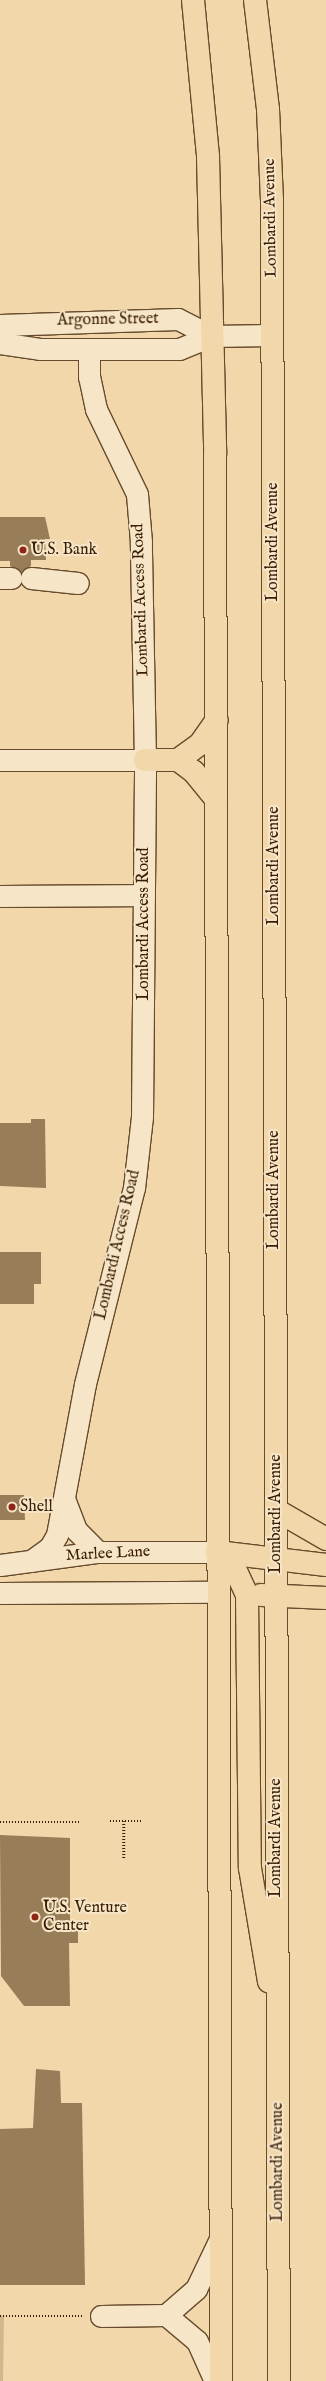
<!DOCTYPE html>
<html>
<head>
<meta charset="utf-8">
<style>
  body { margin:0 }
  #map { position:relative; width:326px; height:2381px; overflow:hidden; background:#f1d7a9; font-family:"IM FELL English",serif }
  div>[style] { position:absolute }
  .green>* { inset:0; background:#d2b78d }
  .building>* { inset:0; background:#987d59 }
  .path>* { height:2.5px; margin-top:-1.25px; transform-origin:0; background:repeating-linear-gradient(90deg,#381c03 0 1px,transparent 0 3px) }
  .roads { filter:drop-shadow(1px 0 #664b2c) drop-shadow(-1px 0 #664b2c) drop-shadow(0 1px #664b2c) drop-shadow(0 -1px #664b2c) }
  .minor>* { height:21px; margin:-10.5px; padding:0 10.5px; transform-origin:10.5px; border-radius:10.5px; background:#f6e5c7 }
  .major>* { height:22px; margin:-11px; padding:0 11px; transform-origin:11px; border-radius:11px; background:#f1d7a9 }
  .dots>* { width:11px; height:11px; translate:-50% -50%; box-sizing:border-box; border:2px solid #f6e5c7; border-radius:50% }
  span { translate:-50% -50%; white-space:nowrap; text-align:center; line-height:1.15; -webkit-text-stroke:4px #f6e5c7; paint-order:stroke }
  .street-label { font-size:16px; color:#381c03 }
  .poi-label { font-size:16px; color:#381c03 }
  .left { translate:0 -50%; text-align:left }
</style>
</head>
<body>
<div id="map">
  <div class="green">
    <i style="clip-path:polygon(0 2316px,4px 2316px,3px 2381px,0 2381px)"></i>
  </div>
  <div class="building">
    <i style="clip-path:polygon(0 517px,45px 517px,50px 539px,45px 539px,46px 560px,31px 560px,31px 566px,21px 572px,10px 566px,10px 561px,0 561px)"></i>
    <i style="clip-path:polygon(31px 1119px,45px 1119px,46px 1188px,0 1186px,0 1123px,31px 1123px)"></i>
    <i style="clip-path:polygon(0 1252px,41px 1252px,41px 1284px,34px 1284px,34px 1304px,0 1304px)"></i>
    <i style="clip-path:polygon(0 1495px,24px 1495px,25px 1520px,0 1520px)"></i>
    <i style="clip-path:polygon(0 1835px,70px 1838px,70px 1922px,78px 1922px,78px 1943px,69px 1943px,70px 2006px,24px 2006px,1px 1976px)"></i>
    <i style="clip-path:polygon(36px 2069px,60px 2071px,61px 2103px,82px 2103px,85px 2285px,0 2285px,0 2129px,33px 2128px)"></i>
  </div>
  <div class="path">
    <i style="left:110px;top:1821px;width:33px"></i>
    <i style="left:124px;top:1821px;width:38px;rotate:90deg"></i>
    <i style="left:0;top:1822px;width:80px"></i>
    <i style="left:0;top:2316px;width:82px"></i>
  </div>
  <div class="roads">
    <div class="minor">
      <i style="left:0;top:325px;width:178px;rotate:-1.9deg"></i>
      <i style="left:178px;top:319px;width:37px;rotate:27deg"></i>
      <i style="left:0;top:343px;width:40px;rotate:8.5deg"></i>
      <i style="left:40px;top:349px;width:139px"></i>
      <i style="left:179px;top:349px;width:35px;rotate:-22deg"></i>
      <i style="left:211px;top:336px;width:61px;rotate:-0.9deg"></i>
      <i style="left:0;top:578px;width:11px"></i>
      <i style="left:31px;top:578px;width:47px;rotate:6.1deg"></i>
      <i style="left:0;top:760px;width:145px"></i>
      <i style="left:0;top:896px;width:144px;rotate:-0.4deg"></i>
      <i style="left:65px;top:1501px;width:31px;rotate:69deg"></i>
      <i style="left:76px;top:1530px;width:31px;rotate:45deg"></i>
      <i style="left:31px;top:1561px;width:24px;rotate:-36deg"></i>
      <i style="left:50px;top:1547px;width:14px;rotate:-60deg"></i>
      <i style="left:57px;top:1535px;width:154px;rotate:-79.5deg"></i>
      <i style="left:85px;top:1384px;width:202px;rotate:-76deg"></i>
      <i style="left:134px;top:1188px;width:71px;rotate:-83.6deg"></i>
      <i style="left:142px;top:1117px;width:357px;rotate:-89.5deg"></i>
      <i style="left:145px;top:760px;width:218px;rotate:-91.1deg"></i>
      <i style="left:141px;top:542px;width:48px;rotate:-94.8deg"></i>
      <i style="left:137px;top:494px;width:94px;rotate:-115.8deg"></i>
      <i style="left:96px;top:409px;width:33px;rotate:-102deg"></i>
      <i style="left:89px;top:377px;width:28px;rotate:-90deg"></i>
      <i style="left:0;top:1565px;width:99px;rotate:-7.6deg"></i>
      <i style="left:98px;top:1552px;width:119px"></i>
      <i style="left:0;top:1593px;width:217px;rotate:-0.3deg"></i>
      <i style="left:166px;top:2315px;width:40px;rotate:40deg"></i>
      <i style="left:197px;top:2341px;width:44px;rotate:65.8deg"></i>
      <i style="left:101px;top:2316px;width:65px;rotate:-0.9deg"></i>
      <i style="left:166px;top:2315px;width:40px;rotate:-41deg"></i>
      <i style="left:196px;top:2289px;width:55px;rotate:-64.4deg"></i>
    </div>
    <div class="major">
      <i style="left:193px;top:0;width:158px;rotate:84.5deg"></i>
      <i style="left:208px;top:157px;width:297px;rotate:88.6deg"></i>
      <i style="left:215px;top:454px;width:1927px;rotate:89.82deg"></i>
      <i style="left:255px;top:0;width:110px;rotate:83.2deg"></i>
      <i style="left:268px;top:109px;width:90px;rotate:87.5deg"></i>
      <i style="left:272px;top:199px;width:2182px;rotate:89.82deg"></i>
      <i style="left:145px;top:760px;width:33px"></i>
      <i style="left:178px;top:760px;width:27px;rotate:-36deg"></i>
      <i style="left:200px;top:744px;width:29px;rotate:-55deg"></i>
      <i style="left:178px;top:760px;width:20px;rotate:37deg"></i>
      <i style="left:194px;top:772px;width:35px;rotate:51deg"></i>
      <i style="left:276px;top:1510px;width:58px;rotate:30.1deg"></i>
      <i style="left:217px;top:1552px;width:25px;rotate:43deg"></i>
      <i style="left:235px;top:1569px;width:29px;rotate:65deg"></i>
      <i style="left:247px;top:1595px;width:273px;rotate:89.4deg"></i>
      <i style="left:250px;top:1868px;width:115px;rotate:80.5deg"></i>
      <i style="left:217px;top:1552px;width:110px;rotate:6.8deg"></i>
      <i style="left:261px;top:1595px;width:65px;rotate:2.6deg"></i>
    </div>
  </div>
  <div class="dots">
    <i style="left:23px;top:550px;background:#8f2418"></i>
    <i style="left:12px;top:1507px;background:#8f2418"></i>
    <i style="left:35px;top:1917px;background:#8f2418"></i>
  </div>
  <div class="street-label">
    <span style="left:271px;top:218px;rotate:-91deg">Lombardi Avenue</span>
    <span style="left:108px;top:320px;rotate:-1deg">Argonne Street</span>
    <span style="left:273px;top:542px;rotate:-90deg">Lombardi Avenue</span>
    <span style="left:141px;top:600px;rotate:-92deg">Lombardi Access Road</span>
    <span style="left:274px;top:866px;rotate:-90deg">Lombardi Avenue</span>
    <span style="left:144px;top:924px;rotate:-90deg">Lombardi Access Road</span>
    <span style="left:274px;top:1190px;rotate:-90deg">Lombardi Avenue</span>
    <span style="left:118px;top:1245px;rotate:-77deg">Lombardi Access Road</span>
    <span style="left:276px;top:1514px;rotate:-90deg">Lombardi Avenue</span>
    <span style="left:108px;top:1554px;rotate:-3deg">Marlee Lane</span>
    <span style="left:276px;top:1838px;rotate:-90deg">Lombardi Avenue</span>
    <span style="left:278px;top:2162px;rotate:-90deg">Lombardi Avenue</span>
  </div>
  <div class="poi-label">
    <span class="left" style="left:31px;top:550px">U.S. Bank</span>
    <span class="left" style="left:20px;top:1507px">Shell</span>
    <span class="left" style="left:43px;top:1917px">U.S. Venture<br>Center</span>
  </div>
</div>
</body>
</html>
